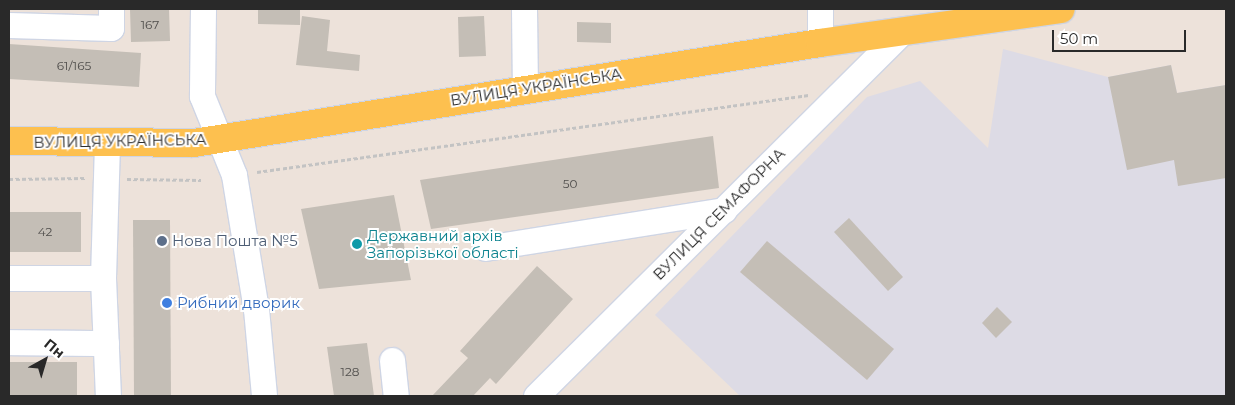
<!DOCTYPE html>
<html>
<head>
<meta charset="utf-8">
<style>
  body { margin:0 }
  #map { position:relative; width:1235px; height:405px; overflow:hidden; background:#ede2da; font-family:Montserrat,sans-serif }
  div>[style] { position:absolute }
  .industrial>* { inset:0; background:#dddbe5 }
  .building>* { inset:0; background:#c4beb6 }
  .path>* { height:3px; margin-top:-1.5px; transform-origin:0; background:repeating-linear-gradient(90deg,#c3c3c3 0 4px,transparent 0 6.5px) }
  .roads { filter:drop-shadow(1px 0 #cfd5e4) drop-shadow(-1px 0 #cfd5e4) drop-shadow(0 1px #cfd5e4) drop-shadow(0 -1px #cfd5e4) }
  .minor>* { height:25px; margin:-12.5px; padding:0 12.5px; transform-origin:12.5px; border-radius:12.5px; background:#fff }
  .major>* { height:28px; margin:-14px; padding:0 14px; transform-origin:14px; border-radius:14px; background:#fdc04f }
  .dots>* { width:14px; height:14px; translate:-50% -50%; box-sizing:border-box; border:2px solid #fff; border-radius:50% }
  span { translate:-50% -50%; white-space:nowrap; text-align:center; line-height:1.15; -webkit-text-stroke:4px #fff; paint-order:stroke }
  .number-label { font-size:12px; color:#504e4c }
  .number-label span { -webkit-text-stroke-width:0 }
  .street-label { font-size:15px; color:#292929 }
  .culture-label { font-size:15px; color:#0d838f }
  .left { translate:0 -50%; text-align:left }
  .service-label { font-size:15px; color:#4e5e75 }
  .shop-label { font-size:15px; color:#366cbe }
  .frame { position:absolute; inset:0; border:10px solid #292929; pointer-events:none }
  .north { position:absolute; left:20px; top:335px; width:50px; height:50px; -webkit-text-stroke:4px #fff; paint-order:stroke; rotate:39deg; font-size:14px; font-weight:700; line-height:20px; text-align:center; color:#292929 }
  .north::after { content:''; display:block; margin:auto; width:18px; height:22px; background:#292929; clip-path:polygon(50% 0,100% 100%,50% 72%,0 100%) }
  .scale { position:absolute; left:1052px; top:30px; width:134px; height:22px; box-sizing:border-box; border:2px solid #292929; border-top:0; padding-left:6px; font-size:15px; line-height:18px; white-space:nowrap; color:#292929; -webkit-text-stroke:4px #fff; paint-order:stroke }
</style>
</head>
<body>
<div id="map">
  <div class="industrial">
    <i style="clip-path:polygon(1003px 49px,1108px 77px,1171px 65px,1177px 93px,1226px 85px,1226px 396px,740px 396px,655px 315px,867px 97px,920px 81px,988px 148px)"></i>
  </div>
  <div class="building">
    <i style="clip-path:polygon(130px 9px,169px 9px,170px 41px,131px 42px)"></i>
    <i style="clip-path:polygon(258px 9px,300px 9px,300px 25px,258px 24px)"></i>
    <i style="clip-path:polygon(302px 16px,330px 20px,327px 51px,360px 55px,359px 71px,296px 65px)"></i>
    <i style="clip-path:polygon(484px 16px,486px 56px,459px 57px,458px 17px)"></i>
    <i style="clip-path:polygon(577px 22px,611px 23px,611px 43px,577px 42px)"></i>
    <i style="clip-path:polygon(9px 44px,141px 53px,139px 87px,9px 79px)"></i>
    <i style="clip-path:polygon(1171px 65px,1177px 93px,1226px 85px,1226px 178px,1178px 186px,1174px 160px,1127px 170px,1108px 77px)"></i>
    <i style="clip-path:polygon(713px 136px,719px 188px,431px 229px,420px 180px)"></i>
    <i style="clip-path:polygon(394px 195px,411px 280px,319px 289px,301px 209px)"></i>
    <i style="clip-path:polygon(9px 212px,81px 212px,81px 252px,9px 252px)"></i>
    <i style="clip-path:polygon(849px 218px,903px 277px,888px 291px,834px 232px)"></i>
    <i style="clip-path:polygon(133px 220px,170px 220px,171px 396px,134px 396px)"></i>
    <i style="clip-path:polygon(767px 241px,894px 349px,867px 380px,740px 272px)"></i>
    <i style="clip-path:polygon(537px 266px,573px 299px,496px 384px,490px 378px,473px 396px,432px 396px,468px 358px,460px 351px)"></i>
    <i style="clip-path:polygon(997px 307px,1012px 322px,996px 338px,982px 323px)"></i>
    <i style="clip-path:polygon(367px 343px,374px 396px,334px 396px,327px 347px)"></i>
    <i style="clip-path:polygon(9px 362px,77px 362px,77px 396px,9px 396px)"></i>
  </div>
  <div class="path">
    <i style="left:257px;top:172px;width:557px;rotate:-7.94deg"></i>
    <i style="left:9px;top:179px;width:77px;rotate:-0.7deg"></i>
    <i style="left:127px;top:179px;width:74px;rotate:0.8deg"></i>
  </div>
  <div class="roads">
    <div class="minor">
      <i style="left:203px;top:9px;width:87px;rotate:90.7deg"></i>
      <i style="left:202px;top:96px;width:85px;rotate:67.9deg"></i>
      <i style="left:234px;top:175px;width:136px;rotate:80.7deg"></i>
      <i style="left:256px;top:309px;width:87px;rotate:84.7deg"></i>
      <i style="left:524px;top:9px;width:80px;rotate:89.3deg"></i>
      <i style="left:820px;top:9px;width:34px;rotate:90deg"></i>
      <i style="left:9px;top:25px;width:102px;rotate:1.7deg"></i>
      <i style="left:111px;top:28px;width:19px;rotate:-90deg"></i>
      <i style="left:485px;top:248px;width:242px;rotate:-9deg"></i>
      <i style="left:9px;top:278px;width:94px"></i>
      <i style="left:103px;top:278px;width:136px;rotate:-88.3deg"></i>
      <i style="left:103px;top:278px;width:118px;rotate:87.6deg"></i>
      <i style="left:9px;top:342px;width:97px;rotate:0.6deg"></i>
      <i style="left:392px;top:360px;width:36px;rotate:84deg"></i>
      <i style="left:536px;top:396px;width:516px;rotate:-44.84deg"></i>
    </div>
    <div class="major">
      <i style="left:9px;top:141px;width:185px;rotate:0.6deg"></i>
      <i style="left:194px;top:143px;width:634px;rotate:-9.08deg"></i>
      <i style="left:820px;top:43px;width:243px;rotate:-8deg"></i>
    </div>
  </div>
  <div class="dots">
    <i style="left:162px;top:241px;background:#5c6f8a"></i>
    <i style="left:357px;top:244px;background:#0f9aa8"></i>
    <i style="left:167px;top:303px;background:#3f7fe0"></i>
  </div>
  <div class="number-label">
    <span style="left:150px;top:25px">167</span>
    <span style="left:74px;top:66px">61/165</span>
    <span style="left:570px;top:184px">50</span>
    <span style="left:45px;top:232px">42</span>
    <span style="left:350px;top:372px">128</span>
  </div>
  <div class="street-label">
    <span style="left:536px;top:87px;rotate:-9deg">ВУЛИЦЯ УКРАЇНСЬКА</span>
    <span style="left:120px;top:141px;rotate:-1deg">ВУЛИЦЯ УКРАЇНСЬКА</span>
    <span style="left:719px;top:214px;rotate:-45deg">ВУЛИЦЯ СЕМАФОРНА</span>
  </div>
  <div class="culture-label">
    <span class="left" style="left:367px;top:244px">Державний архів<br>Запорізької області</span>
  </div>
  <div class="service-label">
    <span class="left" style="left:172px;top:241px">Нова Пошта №5</span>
  </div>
  <div class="shop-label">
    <span class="left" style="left:177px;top:303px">Рибний дворик</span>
  </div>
  <div class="frame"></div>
  <div class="north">Пн</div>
  <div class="scale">50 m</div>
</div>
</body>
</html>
